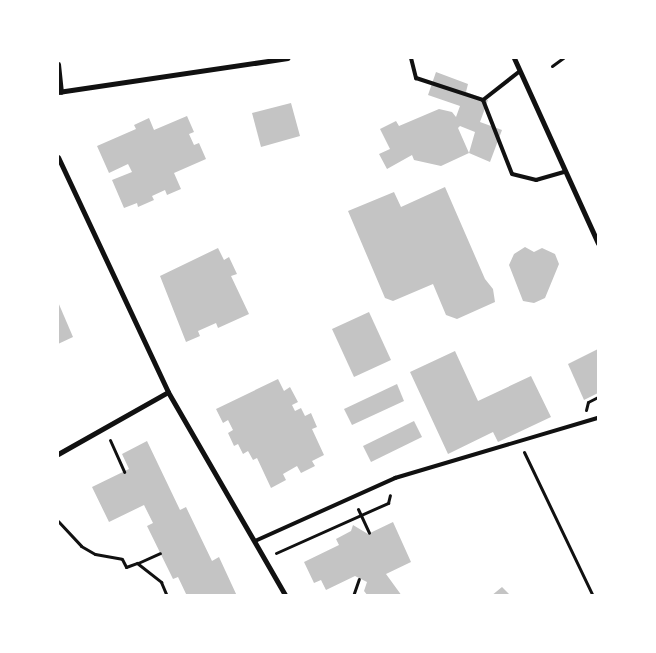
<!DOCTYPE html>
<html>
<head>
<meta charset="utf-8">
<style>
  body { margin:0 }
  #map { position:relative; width:656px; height:653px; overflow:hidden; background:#fff; font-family:"Work Sans",sans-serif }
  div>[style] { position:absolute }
  .building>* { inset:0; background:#c4c4c4 }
  .path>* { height:3px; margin:-1.5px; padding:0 1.5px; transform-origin:1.5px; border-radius:1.5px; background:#111 }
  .service>* { height:4px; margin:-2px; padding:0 2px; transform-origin:2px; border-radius:2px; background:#111 }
  .minor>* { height:5px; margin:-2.5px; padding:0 2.5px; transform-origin:2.5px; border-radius:2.5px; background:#111 }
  span { translate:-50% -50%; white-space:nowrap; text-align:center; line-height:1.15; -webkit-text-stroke:4px #fff; paint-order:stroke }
  .frame { position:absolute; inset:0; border:59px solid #fff; pointer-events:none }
</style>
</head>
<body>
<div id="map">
  <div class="building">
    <i style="clip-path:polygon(436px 72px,468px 84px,466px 92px,488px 100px,480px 122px,502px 130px,490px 162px,469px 153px,475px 132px,460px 126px,458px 128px,469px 153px,441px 166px,414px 160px,412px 155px,387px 169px,379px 154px,390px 149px,380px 129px,396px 121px,399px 126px,439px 109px,452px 112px,456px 117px,460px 106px,428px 95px)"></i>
    <i style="clip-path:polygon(291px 103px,300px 136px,261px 147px,252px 113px)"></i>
    <i style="clip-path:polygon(187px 116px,194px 132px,189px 134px,194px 145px,199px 143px,206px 159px,174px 173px,181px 189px,167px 195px,165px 190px,152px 196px,154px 200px,138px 207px,137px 203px,124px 208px,112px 180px,132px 172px,128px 164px,109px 173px,97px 146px,136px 129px,134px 125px,149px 118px,154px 130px)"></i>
    <i style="clip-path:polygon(445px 187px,485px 279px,493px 289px,495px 302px,457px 319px,446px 315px,433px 284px,393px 301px,385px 298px,348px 211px,394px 192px,401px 207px)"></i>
    <i style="clip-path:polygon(525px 247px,534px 252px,542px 248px,555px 254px,559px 264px,545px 298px,534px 303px,523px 301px,509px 265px,514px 254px)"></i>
    <i style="clip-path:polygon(218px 248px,224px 260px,229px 257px,237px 274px,231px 276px,249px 314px,218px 328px,216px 323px,198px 331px,200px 336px,186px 342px,160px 276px)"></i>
    <i style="clip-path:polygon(58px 302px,73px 337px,58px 344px)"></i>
    <i style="clip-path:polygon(369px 312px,391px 360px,354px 377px,332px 329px)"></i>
    <i style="clip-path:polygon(598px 349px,598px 393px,584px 400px,568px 364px)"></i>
    <i style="clip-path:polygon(455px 351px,478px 401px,531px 376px,551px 417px,498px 442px,493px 432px,448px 454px,410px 372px)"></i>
    <i style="clip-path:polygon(278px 379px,284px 391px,290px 387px,298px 402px,292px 405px,295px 411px,301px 408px,305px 416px,311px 413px,317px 427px,312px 429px,324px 455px,312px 461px,315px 466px,301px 473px,297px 466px,283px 474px,286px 480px,271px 488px,257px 458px,253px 460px,248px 451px,243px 454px,238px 444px,234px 446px,228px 433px,233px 430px,228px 420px,223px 423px,216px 409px)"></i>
    <i style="clip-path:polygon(397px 384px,404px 401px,352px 425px,344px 409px)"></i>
    <i style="clip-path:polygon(414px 421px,422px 437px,371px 462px,363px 446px)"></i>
    <i style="clip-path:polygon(147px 441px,180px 510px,186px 507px,212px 561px,219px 557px,237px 596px,187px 596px,178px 577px,173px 579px,147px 526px,153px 523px,144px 505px,109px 522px,92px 487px,129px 469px,122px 454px)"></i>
    <i style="clip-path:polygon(393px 522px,411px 562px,386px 574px,402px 596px,368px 596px,364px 591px,367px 582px,355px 576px,326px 590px,321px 580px,314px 583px,304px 562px,339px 545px,336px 539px,351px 531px,353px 525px,368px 534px)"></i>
    <i style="clip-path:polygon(502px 587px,511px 596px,491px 596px)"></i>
  </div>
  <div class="path">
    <i style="left:552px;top:66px;width:14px;rotate:-36deg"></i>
    <i style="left:586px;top:410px;width:8px;rotate:-76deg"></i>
    <i style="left:588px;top:402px;width:11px;rotate:-27deg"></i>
    <i style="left:110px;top:440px;width:35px;rotate:66deg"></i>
    <i style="left:524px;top:452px;width:160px;rotate:64.4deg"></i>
    <i style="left:358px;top:509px;width:26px;rotate:65deg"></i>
    <i style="left:58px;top:521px;width:34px;rotate:47deg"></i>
    <i style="left:81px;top:546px;width:16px;rotate:30deg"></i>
    <i style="left:95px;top:554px;width:27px;rotate:10deg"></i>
    <i style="left:122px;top:559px;width:9px;rotate:63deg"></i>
    <i style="left:126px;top:567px;width:12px;rotate:-20deg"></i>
    <i style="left:137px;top:563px;width:31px;rotate:38deg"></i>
    <i style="left:161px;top:582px;width:15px;rotate:67deg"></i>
    <i style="left:276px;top:553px;width:123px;rotate:-24.1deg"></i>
    <i style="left:388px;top:503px;width:8px;rotate:-76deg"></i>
    <i style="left:138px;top:563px;width:24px;rotate:-24deg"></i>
    <i style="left:353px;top:596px;width:18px;rotate:-71deg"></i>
  </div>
  <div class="service">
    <i style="left:411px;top:58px;width:21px;rotate:76deg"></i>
    <i style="left:416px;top:78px;width:71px;rotate:18.2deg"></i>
    <i style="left:520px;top:71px;width:47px;rotate:141.9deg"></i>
    <i style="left:483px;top:100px;width:79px;rotate:68.6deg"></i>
    <i style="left:512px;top:174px;width:25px;rotate:14deg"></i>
    <i style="left:536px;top:180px;width:29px;rotate:-16deg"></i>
    <i style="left:255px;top:541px;width:154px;rotate:-24.2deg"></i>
    <i style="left:395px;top:478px;width:212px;rotate:-16.5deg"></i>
  </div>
  <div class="minor">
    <i style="left:514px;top:58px;width:203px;rotate:65.6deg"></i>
    <i style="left:58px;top:64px;width:28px;rotate:84deg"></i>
    <i style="left:58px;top:92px;width:232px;rotate:-8.4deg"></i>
    <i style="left:58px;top:157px;width:259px;rotate:64.9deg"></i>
    <i style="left:168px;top:392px;width:236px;rotate:60deg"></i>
    <i style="left:58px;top:454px;width:126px;rotate:-29.4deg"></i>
  </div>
  <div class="frame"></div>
</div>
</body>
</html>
